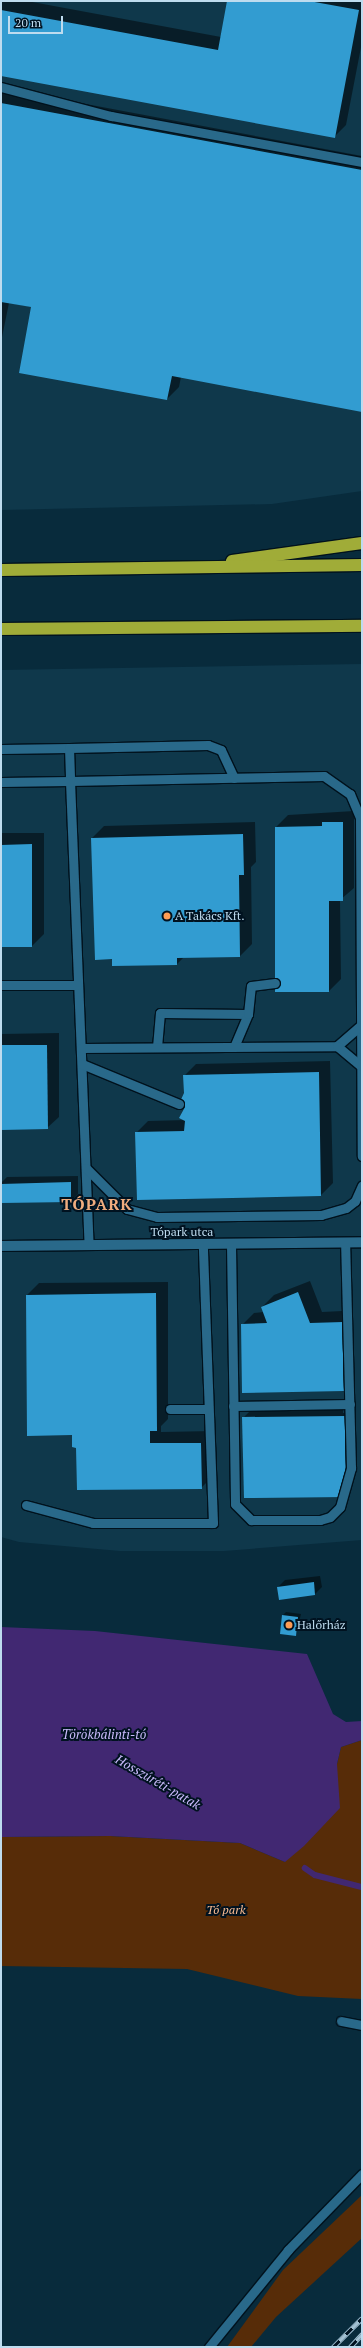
<!DOCTYPE html>
<html>
<head>
<meta charset="utf-8">
<style>
  body { margin:0 }
  #map { position:relative; width:363px; height:2348px; overflow:hidden; background:#082b3c; font-family:"PT Serif",serif }
  div>[style] { position:absolute }
  .built>* { inset:0; background:#0f384b }
  .green>* { inset:0; background:#572c08 }
  .water>* { inset:0; background:#412872 }
  .shadow>* { inset:0; background:#0007 }
  .stream>* { height:5.5px; margin:-2.75px; padding:0 2.75px; transform-origin:2.75px; border-radius:2.75px; background:#412872 }
  .building>* { inset:0; background:#329cd1 }
  .roads { filter:drop-shadow(1px 0 #01121d) drop-shadow(-1px 0 #01121d) drop-shadow(0 1px #01121d) drop-shadow(0 -1px #01121d) }
  .lane>* { height:9px; margin:-4.5px; padding:0 4.5px; transform-origin:4.5px; border-radius:4.5px; background:#29698a }
  .street>* { height:10px; margin:-5px; padding:0 5px; transform-origin:5px; border-radius:5px; background:#29698a }
  .highway>* { height:12px; margin:-6px; padding:0 6px; transform-origin:6px; border-radius:6px; background:#a0ac38 }
  .rail>* { height:4.5px; margin-top:-2.25px; transform-origin:0; background:repeating-linear-gradient(90deg,#001220 0 9px,#a2c1d3 0 18px); box-sizing:border-box; border-block:1px solid #a2c1d3 }
  .dots>* { width:11px; height:11px; translate:-50% -50%; box-sizing:border-box; border:2px solid #001220; border-radius:50% }
  span { translate:-50% -50%; white-space:nowrap; text-align:center; line-height:1.15; -webkit-text-stroke:4px #001220; paint-order:stroke }
  .poi-label { font-size:12px; color:#bedcef }
  .left { translate:0 -50%; text-align:left }
  .street-label { font-size:12px; color:#bedcef }
  .park-label { font-size:12px; color:#fbbd93; font-style:italic }
  .water-label { font-size:13px; color:#c9bafb; font-style:italic }
  .district-label { font-size:16px; color:#f0ad7f; font-weight:700; letter-spacing:1px }
  .frame { position:absolute; inset:0; border:2px solid #bedcef; pointer-events:none }
  .scale { position:absolute; left:8px; top:16px; width:55px; height:18px; box-sizing:border-box; border:2px solid #bedcef; border-top:0; padding-left:5px; font-size:12px; line-height:14px; white-space:nowrap; color:#bedcef; -webkit-text-stroke:3px #001220; paint-order:stroke }
</style>
</head>
<body>
<div id="map">
  <div class="built">
    <i style="clip-path:polygon(1px 1px,362px 1px,362px 491px,272px 504px,1px 510px)"></i>
    <i style="clip-path:polygon(362px 664px,362px 1540px,224px 1551px,120px 1551px,19px 1542px,1px 1537px,1px 670px)"></i>
  </div>
  <div class="green">
    <i style="clip-path:polygon(362px 1740px,362px 1999px,298px 1996px,187px 1969px,1px 1966px,1px 1837px,110px 1836px,240px 1843px,285px 1862px,337px 1764px,341px 1747px)"></i>
    <i style="clip-path:polygon(362px 2195px,362px 2238px,276px 2317px,251px 2347px,227px 2347px,283px 2270px)"></i>
  </div>
  <div class="water">
    <i style="clip-path:polygon(1px 1627px,95px 1631px,307px 1654px,333px 1714px,346px 1722px,362px 1721px,362px 1740px,341px 1747px,337px 1764px,340px 1808px,304px 1846px,285px 1862px,240px 1843px,110px 1836px,1px 1837px)"></i>
  </div>
  <div class="shadow">
    <i style="clip-path:polygon(1px 1px,27px 1px,221px 37px,228px 1px,362px 1px,362px 42px,346px 125px,334px 137px,1px 75px)"></i>
    <i style="clip-path:polygon(1px 88px,362px 156px,362px 411px,181px 377px,179px 387px,167px 399px,33px 307px,9px 303px,1px 342px)"></i>
    <i style="clip-path:polygon(354px 811px,354px 888px,340px 900px,341px 979px,329px 991px,276px 827px,288px 815px)"></i>
    <i style="clip-path:polygon(255px 822px,256px 862px,251px 867px,252px 944px,240px 956px,184px 957px,177px 964px,112px 958px,92px 838px,104px 826px)"></i>
    <i style="clip-path:polygon(1px 833px,44px 833px,44px 934px,32px 946px,1px 946px)"></i>
    <i style="clip-path:polygon(59px 1033px,59px 1117px,47px 1128px,1px 1129px,1px 1034px)"></i>
    <i style="clip-path:polygon(330px 1061px,333px 1183px,321px 1195px,136px 1133px,148px 1121px,186px 1120px,184px 1076px,196px 1064px)"></i>
    <i style="clip-path:polygon(78px 1176px,78px 1194px,71px 1201px,1px 1202px,1px 1183px,7px 1177px)"></i>
    <i style="clip-path:polygon(310px 1281px,322px 1312px,342px 1311px,342px 1320px,346px 1319px,347px 1386px,343px 1390px,242px 1325px,254px 1313px,264px 1312px,262px 1307px,274px 1295px)"></i>
    <i style="clip-path:polygon(168px 1282px,168px 1419px,161px 1426px,161px 1432px,213px 1431px,213px 1476px,201px 1488px,77px 1447px,72px 1434px,28px 1435px,27px 1295px,39px 1283px)"></i>
    <i style="clip-path:polygon(343px 1405px,343px 1413px,348px 1413px,349px 1492px,346px 1496px,243px 1418px,255px 1406px)"></i>
    <i style="clip-path:polygon(320px 1576px,322px 1587px,315px 1594px,278px 1587px,285px 1580px)"></i>
    <i style="clip-path:polygon(286px 1612px,301px 1614px,296px 1634px,283px 1615px)"></i>
  </div>
  <div class="stream">
    <i style="left:305px;top:1868px;width:12px;rotate:35deg"></i>
    <i style="left:315px;top:1875px;width:49px;rotate:14.3deg"></i>
  </div>
  <div class="building">
    <i style="clip-path:polygon(227px 1px,309px 1px,359px 10px,335px 138px,1px 76px,1px 10px,218px 50px)"></i>
    <i style="clip-path:polygon(1px 103px,362px 170px,362px 412px,172px 376px,167px 400px,19px 373px,31px 307px,1px 302px)"></i>
    <i style="clip-path:polygon(322px 822px,343px 822px,343px 901px,329px 901px,329px 992px,275px 992px,275px 827px,322px 826px)"></i>
    <i style="clip-path:polygon(243px 834px,244px 875px,239px 875px,240px 957px,177px 958px,177px 965px,112px 966px,112px 959px,95px 960px,91px 838px)"></i>
    <i style="clip-path:polygon(32px 844px,32px 947px,1px 947px,1px 845px)"></i>
    <i style="clip-path:polygon(1px 1045px,47px 1045px,48px 1129px,1px 1130px)"></i>
    <i style="clip-path:polygon(319px 1072px,321px 1196px,137px 1200px,135px 1132px,184px 1131px,185px 1121px,179px 1118px,185px 1107px,179px 1104px,184px 1093px,183px 1075px)"></i>
    <i style="clip-path:polygon(71px 1182px,71px 1202px,1px 1203px,1px 1184px)"></i>
    <i style="clip-path:polygon(298px 1292px,310px 1323px,343px 1322px,344px 1391px,242px 1393px,241px 1324px,267px 1323px,261px 1307px)"></i>
    <i style="clip-path:polygon(156px 1293px,157px 1431px,150px 1431px,150px 1443px,201px 1443px,202px 1489px,77px 1490px,76px 1448px,72px 1447px,72px 1435px,27px 1436px,26px 1295px)"></i>
    <i style="clip-path:polygon(345px 1416px,346px 1497px,244px 1498px,242px 1417px)"></i>
    <i style="clip-path:polygon(314px 1582px,315px 1595px,279px 1600px,277px 1587px)"></i>
    <i style="clip-path:polygon(282px 1615px,298px 1617px,296px 1636px,280px 1634px)"></i>
  </div>
  <div class="roads">
    <div class="lane">
      <i style="left:1px;top:87px;width:114px;rotate:14.8deg"></i>
      <i style="left:111px;top:116px;width:255px;rotate:10.4deg"></i>
      <i style="left:1px;top:749px;width:68px;rotate:-0.8deg"></i>
      <i style="left:234px;top:778px;width:31px;rotate:-115deg"></i>
      <i style="left:221px;top:750px;width:14px;rotate:-159deg"></i>
      <i style="left:208px;top:745px;width:139px;rotate:178.8deg"></i>
      <i style="left:69px;top:748px;width:33px;rotate:88deg"></i>
      <i style="left:70px;top:781px;width:254px;rotate:-1.1deg"></i>
      <i style="left:324px;top:776px;width:32px;rotate:35deg"></i>
      <i style="left:350px;top:794px;width:26px;rotate:67deg"></i>
      <i style="left:360px;top:818px;width:338px;rotate:89.7deg"></i>
      <i style="left:1px;top:782px;width:69px;rotate:-0.8deg"></i>
      <i style="left:70px;top:781px;width:464px;rotate:87.7deg"></i>
      <i style="left:1px;top:985px;width:76px"></i>
      <i style="left:337px;top:1046px;width:32px;rotate:-41deg"></i>
      <i style="left:157px;top:1047px;width:34px;rotate:-85deg"></i>
      <i style="left:160px;top:1013px;width:88px;rotate:0.7deg"></i>
      <i style="left:234px;top:1047px;width:36px;rotate:-67deg"></i>
      <i style="left:248px;top:1014px;width:28px;rotate:-84deg"></i>
      <i style="left:251px;top:986px;width:24px;rotate:-7deg"></i>
      <i style="left:81px;top:1048px;width:256px;rotate:-0.4deg"></i>
      <i style="left:337px;top:1046px;width:30px;rotate:40deg"></i>
      <i style="left:82px;top:1064px;width:105px;rotate:22.4deg"></i>
      <i style="left:86px;top:1168px;width:58px;rotate:45deg"></i>
      <i style="left:127px;top:1209px;width:31px;rotate:15deg"></i>
      <i style="left:157px;top:1217px;width:164px;rotate:-0.7deg"></i>
      <i style="left:321px;top:1215px;width:26px;rotate:-16deg"></i>
      <i style="left:346px;top:1208px;width:11px;rotate:-38deg"></i>
      <i style="left:355px;top:1201px;width:17px;rotate:-66deg"></i>
      <i style="left:231px;top:1245px;width:259px;rotate:89.1deg"></i>
      <i style="left:235px;top:1504px;width:23px;rotate:45deg"></i>
      <i style="left:251px;top:1520px;width:69px"></i>
      <i style="left:320px;top:1520px;width:10px;rotate:-17deg"></i>
      <i style="left:330px;top:1517px;width:14px;rotate:-45deg"></i>
      <i style="left:340px;top:1507px;width:41px;rotate:-74.2deg"></i>
      <i style="left:351px;top:1468px;width:225px;rotate:-91.5deg"></i>
      <i style="left:233px;top:1406px;width:117px;rotate:-1deg"></i>
      <i style="left:170px;top:1409px;width:38px"></i>
      <i style="left:26px;top:1505px;width:69px;rotate:15deg"></i>
      <i style="left:93px;top:1523px;width:120px"></i>
      <i style="left:213px;top:1523px;width:277px;rotate:-92.1deg"></i>
      <i style="left:341px;top:2021px;width:21px;rotate:11deg"></i>
      <i style="left:209px;top:2347px;width:125px;rotate:-50.8deg"></i>
      <i style="left:288px;top:2250px;width:106px;rotate:-45.8deg"></i>
    </div>
    <div class="street">
      <i style="left:1px;top:1246px;width:361px;rotate:-0.6deg"></i>
    </div>
    <div class="highway">
      <i style="left:232px;top:561px;width:131px;rotate:-7.9deg"></i>
      <i style="left:1px;top:570px;width:361px;rotate:-0.8deg"></i>
      <i style="left:1px;top:629px;width:361px;rotate:-0.5deg"></i>
    </div>
  </div>
  <div class="rail">
    <i style="left:333px;top:2347px;width:41px;rotate:-45deg"></i>
    <i style="left:350px;top:2347px;width:18px;rotate:-47deg"></i>
  </div>
  <div class="dots">
    <i style="left:167px;top:916px;background:#fd9c55"></i>
    <i style="left:289px;top:1625px;background:#fd9c55"></i>
  </div>
  <div class="poi-label">
    <span class="left" style="left:175px;top:916px">A Takács Kft.</span>
    <span class="left" style="left:297px;top:1625px">Halőrház</span>
  </div>
  <div class="street-label">
    <span style="left:182px;top:1232px">Tópark utca</span>
  </div>
  <div class="park-label">
    <span style="left:226px;top:1910px">Tó park</span>
  </div>
  <div class="water-label">
    <span style="left:104px;top:1734px">Törökbálinti-tó</span>
    <span style="left:158px;top:1782px;rotate:30deg">Hosszúréti-patak</span>
  </div>
  <div class="district-label">
    <span style="left:97px;top:1204px">TÓPARK</span>
  </div>
  <div class="frame"></div>
  <div class="scale">20 m</div>
</div>
</body>
</html>
